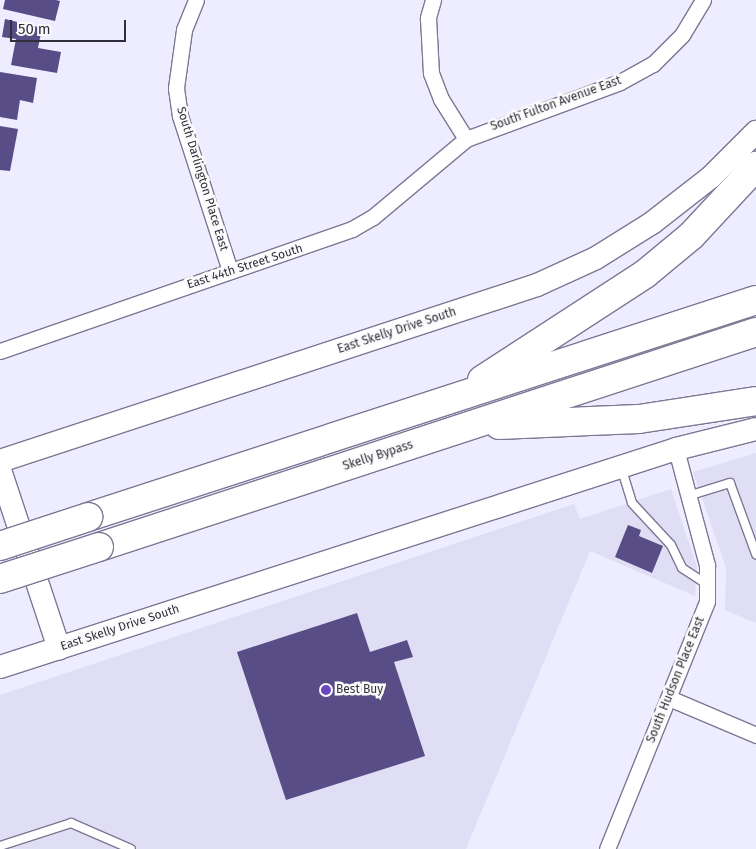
<!DOCTYPE html>
<html>
<head>
<meta charset="utf-8">
<style>
  body { margin:0 }
  #map { position:relative; width:756px; height:849px; overflow:hidden; background:#eeecff; font-family:"Fira Sans",sans-serif }
  div>[style] { position:absolute }
  .built>* { inset:0; background:#e0def5 }
  .building>* { inset:0; background:#584d87 }
  .roads { filter:drop-shadow(1px 0 #7c7894) drop-shadow(-1px 0 #7c7894) drop-shadow(0 1px #7c7894) drop-shadow(0 -1px #7c7894) }
  .lane>* { height:8px; margin:-4px; padding:0 4px; transform-origin:4px; border-radius:4px; background:#fff }
  .street>* { height:15px; margin:-7.5px; padding:0 7.5px; transform-origin:7.5px; border-radius:7.5px; background:#fff }
  .secondary>* { height:22px; margin:-11px; padding:0 11px; transform-origin:11px; border-radius:11px; background:#fff }
  .highway>* { height:28px; margin:-14px; padding:0 14px; transform-origin:14px; border-radius:14px; background:#fff }
  .bridges { filter:drop-shadow(1px 0 #7c7894) drop-shadow(-1px 0 #7c7894) drop-shadow(0 1px #7c7894) drop-shadow(0 -1px #7c7894) }
  .highway-bridge>* { height:28px; margin:-14px; padding:0 14px; transform-origin:14px; border-radius:14px; background:#fff }
  .dots>* { width:14px; height:14px; translate:-50% -50%; box-sizing:border-box; border:2px solid #fbfbfb; border-radius:50% }
  span { translate:-50% -50%; white-space:nowrap; text-align:center; line-height:1.15; -webkit-text-stroke:5px #fbfbfb; paint-order:stroke }
  .street-label { font-size:12px; color:#312f3b }
  .poi-label { font-size:12px; color:#312f3b }
  .left { translate:0 -50%; text-align:left }
  .scale { position:absolute; left:10px; top:20px; width:116px; height:22px; box-sizing:border-box; border:2px solid #312f3b; border-top:0; padding-left:6px; font-size:15px; line-height:18px; white-space:nowrap; color:#312f3b; -webkit-text-stroke:4px #fbfbfb; paint-order:stroke }
</style>
</head>
<body>
<div id="map">
  <div class="built">
    <i style="clip-path:polygon(756px 453px,756px 623px,725px 610px,726px 568px,693px 472px)"></i>
    <i style="clip-path:polygon(671px 489px,697px 567px,695px 596px,590px 551px,466px 849px,0 849px,0 695px,574px 504px,580px 519px)"></i>
  </div>
  <div class="building">
    <i style="clip-path:polygon(5px 0,56px 0,60px 1px,55px 21px,3px 9px)"></i>
    <i style="clip-path:polygon(5px 19px,42px 28px,38px 48px,61px 52px,57px 73px,11px 65px,16px 39px,2px 37px)"></i>
    <i style="clip-path:polygon(0 72px,37px 78px,33px 103px,20px 100px,17px 120px,0 117px)"></i>
    <i style="clip-path:polygon(0 126px,18px 129px,10px 171px,0 170px)"></i>
    <i style="clip-path:polygon(628px 525px,641px 530px,639px 536px,663px 546px,652px 573px,615px 557px)"></i>
    <i style="clip-path:polygon(357px 613px,370px 652px,407px 640px,413px 657px,394px 662px,425px 756px,286px 800px,237px 652px)"></i>
  </div>
  <div class="roads">
    <div class="lane">
      <i style="left:622px;top:470px;width:34px;rotate:73deg"></i>
      <i style="left:632px;top:503px;width:57px;rotate:47.1deg"></i>
      <i style="left:671px;top:545px;width:25px;rotate:64deg"></i>
      <i style="left:682px;top:568px;width:30px;rotate:33deg"></i>
      <i style="left:691px;top:495px;width:41px;rotate:-17.1deg"></i>
      <i style="left:730px;top:483px;width:76px;rotate:69.9deg"></i>
      <i style="left:0;top:846px;width:75px;rotate:-17.9deg"></i>
      <i style="left:71px;top:823px;width:65px;rotate:23.4deg"></i>
    </div>
    <div class="street">
      <i style="left:196px;top:0;width:32px;rotate:112deg"></i>
      <i style="left:184px;top:30px;width:59px;rotate:97.9deg"></i>
      <i style="left:176px;top:88px;width:28px;rotate:82deg"></i>
      <i style="left:180px;top:116px;width:163px;rotate:72.1deg"></i>
      <i style="left:433px;top:0;width:19px;rotate:106deg"></i>
      <i style="left:428px;top:18px;width:55px;rotate:86.9deg"></i>
      <i style="left:431px;top:73px;width:28px;rotate:69deg"></i>
      <i style="left:441px;top:99px;width:47px;rotate:58deg"></i>
      <i style="left:0;top:351px;width:373px;rotate:-19.1deg"></i>
      <i style="left:352px;top:229px;width:24px;rotate:-30deg"></i>
      <i style="left:373px;top:217px;width:121px;rotate:-40deg"></i>
      <i style="left:466px;top:139px;width:164px;rotate:-20.3deg"></i>
      <i style="left:620px;top:82px;width:38px;rotate:-29deg"></i>
      <i style="left:653px;top:64px;width:41px;rotate:-45deg"></i>
      <i style="left:682px;top:35px;width:41px;rotate:-59deg"></i>
      <i style="left:669px;top:698px;width:95px;rotate:23deg"></i>
      <i style="left:607px;top:849px;width:267px;rotate:-68deg"></i>
      <i style="left:707px;top:601px;width:36px;rotate:-90deg"></i>
      <i style="left:707px;top:565px;width:120px;rotate:-105deg"></i>
    </div>
    <div class="secondary">
      <i style="left:0;top:461px;width:565px;rotate:-18.15deg"></i>
      <i style="left:537px;top:285px;width:65px;rotate:-24.6deg"></i>
      <i style="left:596px;top:258px;width:66px;rotate:-32deg"></i>
      <i style="left:652px;top:223px;width:75px;rotate:-37.9deg"></i>
      <i style="left:711px;top:177px;width:64px;rotate:-45deg"></i>
      <i style="left:0;top:470px;width:188px;rotate:71.7deg"></i>
      <i style="left:0;top:667px;width:710px;rotate:-17.87deg"></i>
      <i style="left:676px;top:449px;width:82px;rotate:-14deg"></i>
    </div>
    <div class="highway">
      <i style="left:482px;top:380px;width:194px;rotate:-33deg"></i>
      <i style="left:645px;top:274px;width:60px;rotate:-39.6deg"></i>
      <i style="left:691px;top:236px;width:96px;rotate:-47.1deg"></i>
      <i style="left:499px;top:425px;width:140px;rotate:-2.5deg"></i>
      <i style="left:639px;top:419px;width:118px;rotate:-8.7deg"></i>
      <i style="left:88px;top:517px;width:702px;rotate:-18deg"></i>
      <i style="left:99px;top:547px;width:691px;rotate:-18.12deg"></i>
    </div>
  </div>
  <div class="bridges">
    <div class="highway-bridge">
      <i style="left:0;top:546px;width:93px;rotate:-18.2deg"></i>
      <i style="left:0;top:579px;width:104px;rotate:-17.9deg"></i>
    </div>
  </div>
  <div class="dots">
    <i style="left:326px;top:690px;background:#6847c0"></i>
  </div>
  <div class="street-label">
    <span style="left:556px;top:104px;rotate:-20deg">South Fulton Avenue East</span>
    <span style="left:202px;top:179px;rotate:73deg">South Darlington Place East</span>
    <span style="left:245px;top:267px;rotate:-18deg">East 44th Street South</span>
    <span style="left:397px;top:331px;rotate:-18deg">East Skelly Drive South</span>
    <span style="left:378px;top:456px;rotate:-18deg">Skelly Bypass</span>
    <span style="left:120px;top:628px;rotate:-18deg">East Skelly Drive South</span>
    <span style="left:676px;top:680px;rotate:-68deg">South Hudson Place East</span>
  </div>
  <div class="poi-label">
    <span class="left" style="left:336px;top:690px">Best Buy</span>
  </div>
  <div class="scale">50 m</div>
</div>
</body>
</html>
